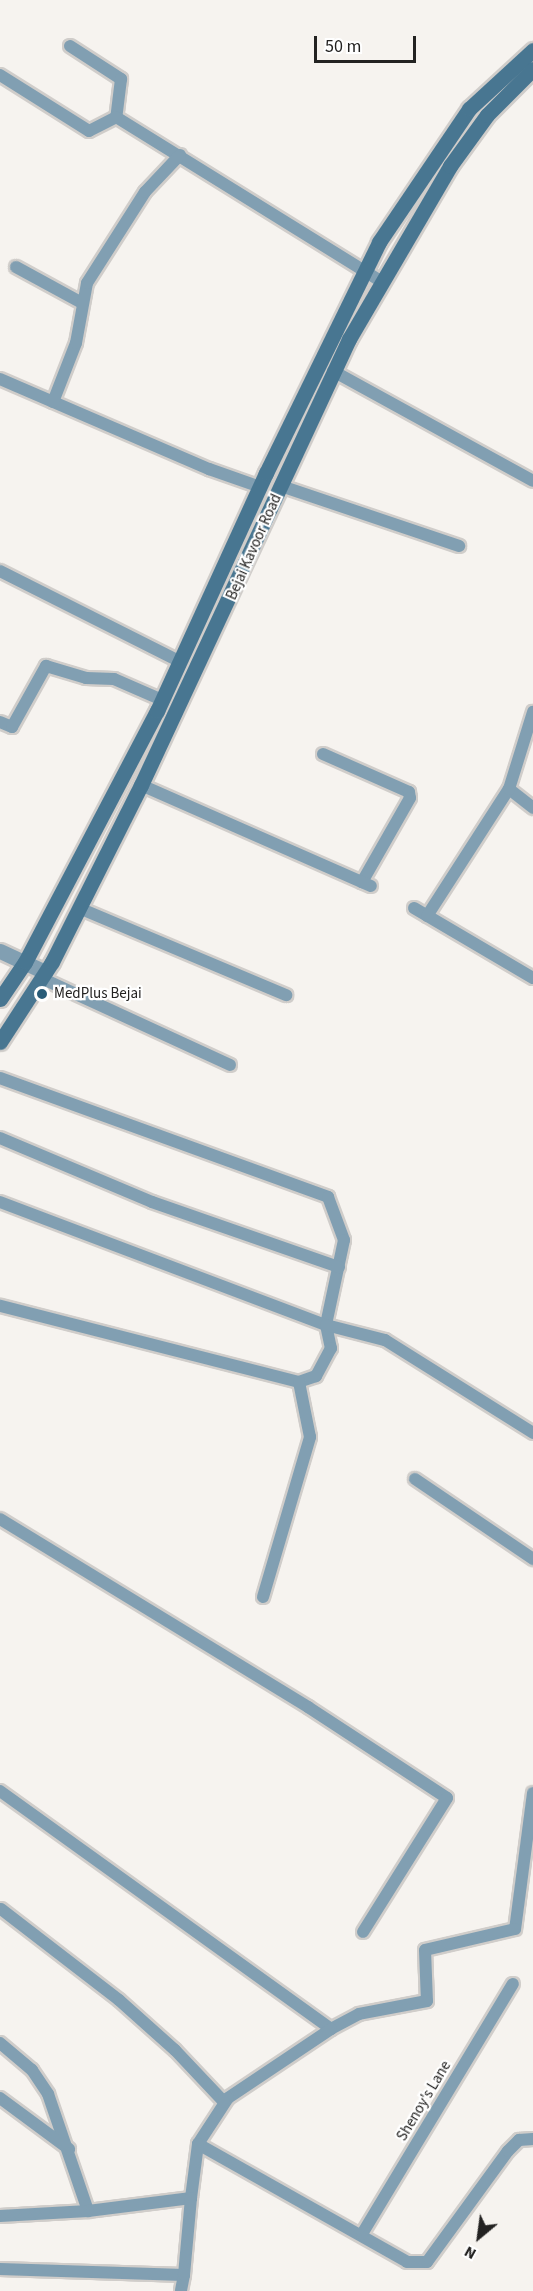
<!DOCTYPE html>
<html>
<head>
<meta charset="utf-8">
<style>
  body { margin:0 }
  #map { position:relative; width:533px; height:2291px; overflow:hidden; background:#f6f3ef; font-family:"Source Sans 3",sans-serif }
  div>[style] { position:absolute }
  .roads { filter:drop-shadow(2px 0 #d0cdca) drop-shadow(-2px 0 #d0cdca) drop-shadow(0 2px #d0cdca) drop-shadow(0 -2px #d0cdca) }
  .minor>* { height:12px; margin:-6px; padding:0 6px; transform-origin:6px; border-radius:6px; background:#819fb2 }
  .tertiary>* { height:15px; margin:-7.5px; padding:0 7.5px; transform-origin:7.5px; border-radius:7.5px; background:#819fb2 }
  .secondary>* { height:15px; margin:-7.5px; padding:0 7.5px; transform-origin:7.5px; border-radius:7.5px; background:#487691 }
  .dots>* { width:16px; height:16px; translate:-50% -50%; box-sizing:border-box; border:3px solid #fff; border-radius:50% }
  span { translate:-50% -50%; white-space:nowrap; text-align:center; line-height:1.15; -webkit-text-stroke:4.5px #fff; paint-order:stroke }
  .street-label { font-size:15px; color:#232221 }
  .poi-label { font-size:15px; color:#232221 }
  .left { translate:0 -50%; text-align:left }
  .north { position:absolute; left:449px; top:2207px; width:60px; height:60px; -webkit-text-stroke:4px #fff; paint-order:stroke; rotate:209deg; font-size:16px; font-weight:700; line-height:24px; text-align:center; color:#232221 }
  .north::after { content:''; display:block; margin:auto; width:21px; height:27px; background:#232221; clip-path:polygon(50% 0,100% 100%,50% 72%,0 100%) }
  .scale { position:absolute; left:314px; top:36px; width:102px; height:27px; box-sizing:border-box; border:3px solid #232221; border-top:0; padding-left:8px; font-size:18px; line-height:21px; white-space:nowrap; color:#232221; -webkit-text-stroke:4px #fff; paint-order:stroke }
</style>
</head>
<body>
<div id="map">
  <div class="roads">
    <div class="minor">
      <i style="left:70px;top:46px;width:61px;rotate:32.9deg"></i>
      <i style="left:121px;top:79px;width:38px;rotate:97deg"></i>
      <i style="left:116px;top:117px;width:312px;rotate:31.8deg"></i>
      <i style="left:0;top:75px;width:105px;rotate:32.2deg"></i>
      <i style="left:89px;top:131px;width:30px;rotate:-27deg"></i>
      <i style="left:16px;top:267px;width:75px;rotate:28.6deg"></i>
      <i style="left:333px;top:371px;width:228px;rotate:28.8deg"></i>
      <i style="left:0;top:379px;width:228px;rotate:23.3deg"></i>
      <i style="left:209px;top:469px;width:54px;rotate:19.4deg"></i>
      <i style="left:53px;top:402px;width:63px;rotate:-68.7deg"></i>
      <i style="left:76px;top:343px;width:61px;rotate:-79.6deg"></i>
      <i style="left:87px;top:283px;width:108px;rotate:-57.5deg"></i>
      <i style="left:145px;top:192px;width:51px;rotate:-46.6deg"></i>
      <i style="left:281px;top:486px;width:188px;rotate:18.6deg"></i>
      <i style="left:0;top:571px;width:200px;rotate:26.7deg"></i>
      <i style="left:0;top:722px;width:13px;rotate:23deg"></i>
      <i style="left:12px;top:727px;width:70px;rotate:-60.9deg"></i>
      <i style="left:46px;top:666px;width:42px;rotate:16.7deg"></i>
      <i style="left:86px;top:678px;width:28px;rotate:2deg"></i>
      <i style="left:114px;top:679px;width:52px;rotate:23.6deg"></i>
      <i style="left:323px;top:754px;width:94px;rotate:23.8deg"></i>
      <i style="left:409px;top:792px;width:6px;rotate:81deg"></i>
      <i style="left:410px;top:798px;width:97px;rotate:119.7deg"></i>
      <i style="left:141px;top:785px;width:251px;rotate:23.7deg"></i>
      <i style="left:509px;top:789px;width:31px;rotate:38deg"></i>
      <i style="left:79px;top:908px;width:225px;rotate:22.8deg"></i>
      <i style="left:414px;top:908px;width:138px;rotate:30.5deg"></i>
      <i style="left:427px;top:916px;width:151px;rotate:-57.2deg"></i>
      <i style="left:509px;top:789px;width:81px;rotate:-72.7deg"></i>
      <i style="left:41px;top:978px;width:208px;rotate:24.7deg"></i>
      <i style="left:0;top:1078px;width:349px;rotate:19.9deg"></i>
      <i style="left:328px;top:1197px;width:46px;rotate:69.6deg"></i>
      <i style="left:344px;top:1240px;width:87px;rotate:102deg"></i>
      <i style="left:326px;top:1325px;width:24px;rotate:78deg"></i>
      <i style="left:331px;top:1348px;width:32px;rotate:118deg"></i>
      <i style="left:316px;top:1376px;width:18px;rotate:161deg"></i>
      <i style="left:299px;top:1382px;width:309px;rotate:-165.7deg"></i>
      <i style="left:0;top:1138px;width:165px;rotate:22.8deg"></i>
      <i style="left:152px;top:1202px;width:198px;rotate:19.2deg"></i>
      <i style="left:0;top:1202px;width:348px;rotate:20.7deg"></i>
      <i style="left:326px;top:1325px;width:61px;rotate:14.3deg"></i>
      <i style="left:385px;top:1340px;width:175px;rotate:32.1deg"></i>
      <i style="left:415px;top:1479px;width:143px;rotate:34.1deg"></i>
      <i style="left:0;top:1519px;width:361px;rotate:31.4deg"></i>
      <i style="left:308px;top:1707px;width:166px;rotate:33.2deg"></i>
      <i style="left:447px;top:1798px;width:158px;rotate:122.1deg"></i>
      <i style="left:263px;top:1597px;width:167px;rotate:-73.6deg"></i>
      <i style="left:310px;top:1437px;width:56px;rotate:-101.3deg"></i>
      <i style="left:0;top:1791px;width:408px;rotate:35.7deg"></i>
      <i style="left:533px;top:1793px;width:137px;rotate:97.5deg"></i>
      <i style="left:515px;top:1929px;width:92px;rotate:166.9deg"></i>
      <i style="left:425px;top:1950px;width:51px;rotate:87.8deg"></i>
      <i style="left:427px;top:2001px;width:69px;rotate:169.2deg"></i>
      <i style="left:359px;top:2014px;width:32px;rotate:152deg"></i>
      <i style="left:331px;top:2029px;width:124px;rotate:146.2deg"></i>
      <i style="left:228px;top:2098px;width:55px;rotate:123.1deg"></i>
      <i style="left:198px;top:2144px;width:240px;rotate:29.4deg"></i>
      <i style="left:407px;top:2262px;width:20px"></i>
      <i style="left:427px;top:2262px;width:137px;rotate:-53.9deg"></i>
      <i style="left:508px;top:2151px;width:16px;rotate:-45deg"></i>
      <i style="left:519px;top:2140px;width:14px;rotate:-4deg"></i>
      <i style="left:1px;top:1909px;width:149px;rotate:37.6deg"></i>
      <i style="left:119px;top:2000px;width:75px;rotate:41.8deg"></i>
      <i style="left:175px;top:2050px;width:71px;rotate:46.7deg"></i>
      <i style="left:0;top:2043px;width:42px;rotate:40.2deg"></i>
      <i style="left:32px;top:2070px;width:29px;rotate:56deg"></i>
      <i style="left:48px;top:2094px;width:124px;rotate:71.1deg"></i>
      <i style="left:88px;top:2211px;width:104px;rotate:-7.2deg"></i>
      <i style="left:191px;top:2198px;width:54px;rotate:-82.6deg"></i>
      <i style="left:0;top:2098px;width:86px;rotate:36.5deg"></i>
      <i style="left:0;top:2216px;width:88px;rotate:-3.3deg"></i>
      <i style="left:362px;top:2234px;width:292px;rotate:-58.9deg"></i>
      <i style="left:0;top:2269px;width:184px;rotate:1.9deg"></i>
      <i style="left:184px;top:2275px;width:16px;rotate:101deg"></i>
      <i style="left:184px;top:2275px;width:77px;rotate:-84.8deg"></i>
    </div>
    <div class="tertiary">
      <i style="left:0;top:951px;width:50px;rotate:25deg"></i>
    </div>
    <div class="secondary">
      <i style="left:0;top:999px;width:45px;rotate:-56deg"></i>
      <i style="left:25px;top:962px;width:284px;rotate:-62.3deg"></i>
      <i style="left:157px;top:711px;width:262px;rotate:-65.4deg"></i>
      <i style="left:266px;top:473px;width:257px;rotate:-63.9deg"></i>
      <i style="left:379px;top:242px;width:161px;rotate:-55.9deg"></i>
      <i style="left:469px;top:109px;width:87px;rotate:-42.7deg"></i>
      <i style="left:0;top:1042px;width:95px;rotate:-57deg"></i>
      <i style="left:52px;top:962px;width:198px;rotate:-63.3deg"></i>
      <i style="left:141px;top:785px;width:492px;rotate:-65deg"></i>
      <i style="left:349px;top:339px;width:200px;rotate:-59.7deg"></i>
      <i style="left:450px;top:166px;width:63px;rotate:-54deg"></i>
      <i style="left:487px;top:115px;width:65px;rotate:-45deg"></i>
    </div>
  </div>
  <div class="dots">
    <i style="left:42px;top:994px;background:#295c78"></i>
  </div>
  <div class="street-label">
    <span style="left:254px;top:547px;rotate:-66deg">Bejai Kavoor Road</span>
    <span style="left:424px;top:2101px;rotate:-59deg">Shenoy's Lane</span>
  </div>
  <div class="poi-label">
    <span class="left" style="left:54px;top:994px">MedPlus Bejai</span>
  </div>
  <div class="north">N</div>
  <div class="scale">50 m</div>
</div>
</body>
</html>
